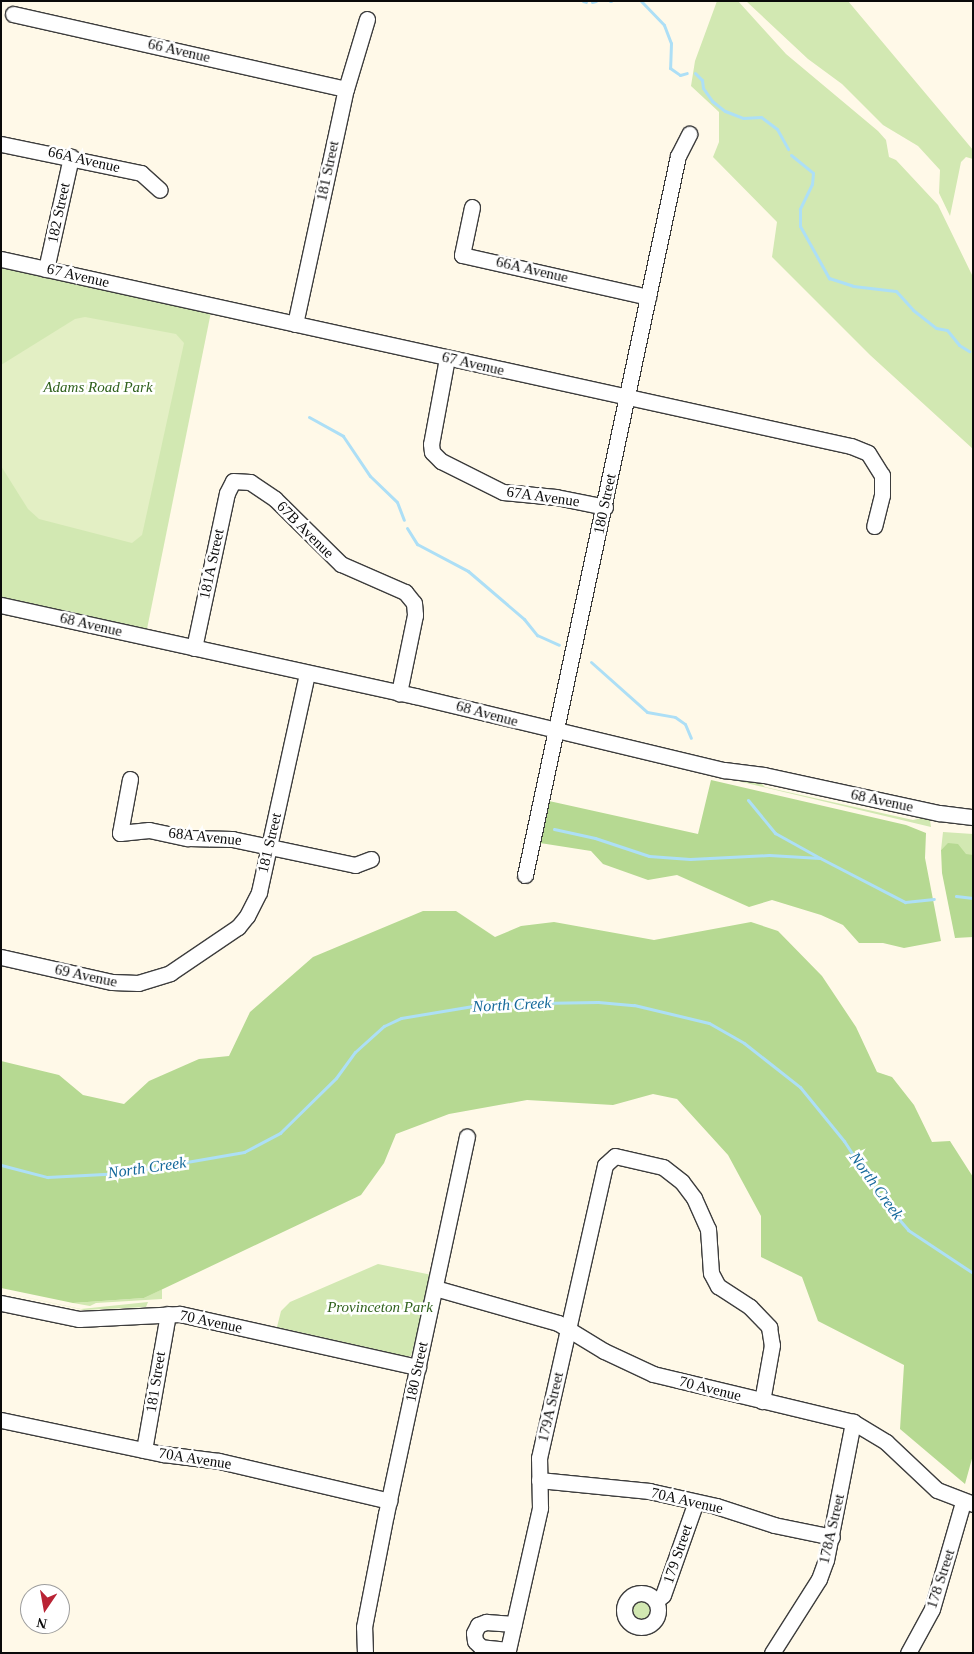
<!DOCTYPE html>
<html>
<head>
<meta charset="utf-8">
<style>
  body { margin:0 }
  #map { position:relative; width:974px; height:1654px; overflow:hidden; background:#fff9e8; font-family:"Times New Roman",serif }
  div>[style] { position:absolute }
  .green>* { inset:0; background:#d2e8b2 }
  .round { border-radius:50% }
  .forest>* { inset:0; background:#b6d992 }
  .pitch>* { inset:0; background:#e3efc4 }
  .stream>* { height:3px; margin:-1.5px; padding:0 1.5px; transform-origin:1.5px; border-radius:1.5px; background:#addff6 }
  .roads { filter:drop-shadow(1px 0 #3d3d3d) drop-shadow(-1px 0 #3d3d3d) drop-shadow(0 1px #3d3d3d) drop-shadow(0 -1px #3d3d3d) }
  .minor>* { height:15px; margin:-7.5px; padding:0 7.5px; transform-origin:7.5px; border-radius:7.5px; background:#fff }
  .minor>.ring { margin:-7.5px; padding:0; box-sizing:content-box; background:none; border:15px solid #fff; border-radius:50% }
  span { translate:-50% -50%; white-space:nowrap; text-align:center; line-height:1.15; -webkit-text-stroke:5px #fff; paint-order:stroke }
  .street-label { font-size:15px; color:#0a0a0a }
  .park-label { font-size:15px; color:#2f611c; font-style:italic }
  .water-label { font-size:16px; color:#15699b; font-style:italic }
  .frame { position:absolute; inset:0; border:2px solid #0a0a0a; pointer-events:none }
  .north { position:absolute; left:20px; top:1584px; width:50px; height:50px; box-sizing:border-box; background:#fff; border:1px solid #9d9d9d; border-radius:50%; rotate:192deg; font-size:14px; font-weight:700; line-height:20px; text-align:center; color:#0a0a0a }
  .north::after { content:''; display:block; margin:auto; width:18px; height:22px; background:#b92334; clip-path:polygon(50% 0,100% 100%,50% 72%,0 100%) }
</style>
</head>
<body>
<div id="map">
  <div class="green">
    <i style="clip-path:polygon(717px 1px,738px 1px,786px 54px,878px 131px,886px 140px,889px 157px,896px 160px,938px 205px,973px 277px,973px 449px,870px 355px,772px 257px,777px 222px,713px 157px,719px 142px,719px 112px,691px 86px,695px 61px)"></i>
    <i style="clip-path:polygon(746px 1px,848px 1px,973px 150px,973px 159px,966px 157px,961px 162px,950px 216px,939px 193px,940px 170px,918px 146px,883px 125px,842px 84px,808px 59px)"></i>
    <i style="clip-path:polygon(1px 267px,211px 312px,147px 629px,1px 597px)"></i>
    <i style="clip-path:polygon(712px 775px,760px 782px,765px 787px,913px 820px,922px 818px,930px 820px,931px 827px)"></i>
    <i style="clip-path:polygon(943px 832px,973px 834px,973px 855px,966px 855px,948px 844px,941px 850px)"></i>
    <i style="clip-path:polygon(378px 1264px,432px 1275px,411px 1356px,388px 1356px,384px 1351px,277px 1327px,281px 1311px,290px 1302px)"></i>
    <i style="clip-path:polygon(162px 1289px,162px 1299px,96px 1303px,90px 1306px,73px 1303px,144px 1298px)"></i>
    <i style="clip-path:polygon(1px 1292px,81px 1309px,148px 1302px,146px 1307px,84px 1310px)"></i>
    <i class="round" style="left:633px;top:1601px;width:18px;height:18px"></i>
  </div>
  <div class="forest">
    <i style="clip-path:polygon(711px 780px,906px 825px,926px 833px,925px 858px,941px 941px,904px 948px,883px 943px,859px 943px,843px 925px,821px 915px,772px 900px,749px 907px,677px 875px,648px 880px,603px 864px,591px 851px,540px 843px,549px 801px,698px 834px)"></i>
    <i style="clip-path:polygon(948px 843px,958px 844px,966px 854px,973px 855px,973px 937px,955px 938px,942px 873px,941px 850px)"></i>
    <i style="clip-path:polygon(423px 911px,456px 911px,495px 937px,521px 926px,554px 922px,654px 940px,751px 922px,778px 931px,822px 976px,856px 1027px,877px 1072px,892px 1077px,914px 1105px,932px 1142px,950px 1141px,973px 1177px,973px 1455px,965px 1484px,900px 1429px,904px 1365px,818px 1321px,802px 1277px,761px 1257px,761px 1216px,728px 1155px,677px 1099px,653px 1094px,613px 1105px,527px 1100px,449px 1114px,396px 1134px,384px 1163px,361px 1195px,144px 1298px,73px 1303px,1px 1288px,1px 1061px,59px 1075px,83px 1095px,124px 1104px,149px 1081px,199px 1059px,229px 1056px,250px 1012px,313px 957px)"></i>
  </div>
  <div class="pitch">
    <i style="clip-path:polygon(85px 317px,176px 334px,184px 343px,142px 535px,132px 543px,39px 519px,28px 509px,1px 466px,1px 365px,75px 319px)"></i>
  </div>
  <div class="stream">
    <i style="left:583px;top:1px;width:3px;rotate:18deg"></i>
    <i style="left:610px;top:1px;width:1px"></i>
    <i style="left:641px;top:1px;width:33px;rotate:46deg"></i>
    <i style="left:664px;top:25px;width:19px;rotate:69deg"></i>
    <i style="left:671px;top:43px;width:25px;rotate:92deg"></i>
    <i style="left:670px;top:68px;width:12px;rotate:35deg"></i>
    <i style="left:680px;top:75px;width:7px;rotate:-16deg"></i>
    <i style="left:592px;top:2px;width:4px;rotate:-14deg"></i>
    <i style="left:695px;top:73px;width:10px;rotate:45deg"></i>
    <i style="left:702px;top:80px;width:8px;rotate:83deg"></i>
    <i style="left:703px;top:88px;width:16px;rotate:55deg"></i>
    <i style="left:712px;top:101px;width:16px;rotate:38deg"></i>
    <i style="left:725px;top:111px;width:19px;rotate:21deg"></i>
    <i style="left:743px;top:118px;width:18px;rotate:-3deg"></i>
    <i style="left:761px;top:117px;width:20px;rotate:37deg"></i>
    <i style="left:777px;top:129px;width:23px;rotate:61deg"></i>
    <i style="left:791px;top:155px;width:28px;rotate:39deg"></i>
    <i style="left:813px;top:173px;width:11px;rotate:95deg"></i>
    <i style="left:812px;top:184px;width:28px;rotate:116deg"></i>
    <i style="left:800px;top:209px;width:17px;rotate:90deg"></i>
    <i style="left:800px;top:226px;width:60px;rotate:60.9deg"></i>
    <i style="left:829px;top:278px;width:25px;rotate:18deg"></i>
    <i style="left:853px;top:286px;width:43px;rotate:6.6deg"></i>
    <i style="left:896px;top:291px;width:25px;rotate:48deg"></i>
    <i style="left:913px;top:310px;width:29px;rotate:38deg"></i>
    <i style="left:936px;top:328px;width:11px;rotate:10deg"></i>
    <i style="left:947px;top:330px;width:19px;rotate:51deg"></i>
    <i style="left:959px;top:345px;width:12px;rotate:31deg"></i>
    <i style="left:309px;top:417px;width:39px;rotate:29deg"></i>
    <i style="left:343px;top:436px;width:48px;rotate:56deg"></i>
    <i style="left:370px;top:476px;width:37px;rotate:44deg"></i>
    <i style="left:397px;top:502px;width:19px;rotate:69deg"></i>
    <i style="left:407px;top:528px;width:19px;rotate:58deg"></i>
    <i style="left:417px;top:544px;width:58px;rotate:27.9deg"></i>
    <i style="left:468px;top:571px;width:74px;rotate:40.6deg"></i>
    <i style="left:524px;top:619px;width:21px;rotate:51deg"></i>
    <i style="left:537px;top:635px;width:24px;rotate:24deg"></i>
    <i style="left:591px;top:662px;width:75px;rotate:41.8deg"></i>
    <i style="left:647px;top:712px;width:28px;rotate:10deg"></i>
    <i style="left:675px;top:717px;width:12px;rotate:35deg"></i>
    <i style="left:685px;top:724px;width:15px;rotate:67deg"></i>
    <i style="left:748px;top:800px;width:43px;rotate:50.7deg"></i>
    <i style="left:775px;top:833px;width:51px;rotate:29.1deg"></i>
    <i style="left:820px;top:858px;width:96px;rotate:27.4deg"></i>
    <i style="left:905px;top:902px;width:29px;rotate:-6deg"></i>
    <i style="left:554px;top:829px;width:42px;rotate:12.4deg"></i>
    <i style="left:595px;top:838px;width:57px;rotate:18.4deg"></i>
    <i style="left:649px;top:856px;width:41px;rotate:4.2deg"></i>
    <i style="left:690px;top:859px;width:79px;rotate:-2.9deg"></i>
    <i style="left:769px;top:855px;width:51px;rotate:3.4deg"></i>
    <i style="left:956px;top:896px;width:17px;rotate:7deg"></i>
    <i style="left:1px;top:1165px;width:48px;rotate:14.6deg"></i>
    <i style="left:47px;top:1177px;width:76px;rotate:-3deg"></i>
    <i style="left:123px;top:1173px;width:123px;rotate:-9.8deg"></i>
    <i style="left:244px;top:1152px;width:41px;rotate:-27.8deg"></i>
    <i style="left:280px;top:1133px;width:78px;rotate:-44.5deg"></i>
    <i style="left:336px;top:1078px;width:32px;rotate:-54deg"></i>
    <i style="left:355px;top:1052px;width:39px;rotate:-42deg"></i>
    <i style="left:384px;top:1026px;width:19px;rotate:-25deg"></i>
    <i style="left:401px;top:1018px;width:85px;rotate:-9.5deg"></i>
    <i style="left:485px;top:1004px;width:113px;rotate:-1deg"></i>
    <i style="left:598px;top:1002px;width:36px;rotate:5deg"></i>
    <i style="left:634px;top:1005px;width:77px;rotate:13.5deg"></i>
    <i style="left:709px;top:1023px;width:40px;rotate:29.7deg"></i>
    <i style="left:744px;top:1043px;width:71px;rotate:38.2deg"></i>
    <i style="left:800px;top:1087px;width:70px;rotate:50.8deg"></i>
    <i style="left:844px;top:1141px;width:73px;rotate:56.7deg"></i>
    <i style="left:884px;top:1202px;width:37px;rotate:49deg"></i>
    <i style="left:908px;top:1230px;width:78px;rotate:33.5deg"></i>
  </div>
  <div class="roads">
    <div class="minor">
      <i style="left:13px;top:14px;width:341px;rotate:12.7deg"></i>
      <i style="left:1px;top:144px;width:143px;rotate:11.7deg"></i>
      <i style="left:141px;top:173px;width:25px;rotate:42deg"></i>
      <i style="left:472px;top:207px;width:49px;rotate:101.8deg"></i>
      <i style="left:462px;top:255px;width:191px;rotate:12.7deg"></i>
      <i style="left:1px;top:259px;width:870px;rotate:12.41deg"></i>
      <i style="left:851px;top:446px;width:18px;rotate:22deg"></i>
      <i style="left:868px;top:453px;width:26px;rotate:58deg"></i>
      <i style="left:882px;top:475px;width:20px;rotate:90deg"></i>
      <i style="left:882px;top:495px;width:32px;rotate:104deg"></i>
      <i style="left:46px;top:269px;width:115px;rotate:-77.4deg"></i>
      <i style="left:295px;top:324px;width:240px;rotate:-77.8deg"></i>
      <i style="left:346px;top:89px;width:73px;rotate:-73.3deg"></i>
      <i style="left:447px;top:358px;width:87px;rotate:100.5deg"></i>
      <i style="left:431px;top:444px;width:8px;rotate:83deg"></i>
      <i style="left:432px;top:452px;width:13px;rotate:45deg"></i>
      <i style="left:441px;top:461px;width:69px;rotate:26.6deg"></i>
      <i style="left:503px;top:492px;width:53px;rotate:5.4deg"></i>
      <i style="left:556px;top:497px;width:50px;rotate:11.5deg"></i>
      <i style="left:1px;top:605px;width:424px;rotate:12.4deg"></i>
      <i style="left:415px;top:696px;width:318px;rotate:13.5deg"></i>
      <i style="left:724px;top:770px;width:40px;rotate:7.1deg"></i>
      <i style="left:764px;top:775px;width:179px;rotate:12.3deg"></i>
      <i style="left:939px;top:813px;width:34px;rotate:7deg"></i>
      <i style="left:194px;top:648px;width:158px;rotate:-78deg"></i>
      <i style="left:227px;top:493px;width:13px;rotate:-63deg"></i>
      <i style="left:233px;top:481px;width:17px;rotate:3deg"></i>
      <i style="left:250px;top:482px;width:30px;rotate:34deg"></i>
      <i style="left:275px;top:499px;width:93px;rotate:44.6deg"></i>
      <i style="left:341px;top:564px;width:70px;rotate:23.6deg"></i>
      <i style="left:405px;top:592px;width:14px;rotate:51deg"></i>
      <i style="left:414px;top:603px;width:12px;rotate:85deg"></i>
      <i style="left:415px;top:615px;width:80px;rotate:101.6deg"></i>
      <i style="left:130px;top:779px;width:55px;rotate:100.5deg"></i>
      <i style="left:120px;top:833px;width:29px;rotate:-6deg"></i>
      <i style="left:149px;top:830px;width:40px;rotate:12deg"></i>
      <i style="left:188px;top:838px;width:44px;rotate:1.3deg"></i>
      <i style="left:232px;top:839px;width:126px;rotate:11.9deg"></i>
      <i style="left:355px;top:865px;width:17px;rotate:-21deg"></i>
      <i style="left:525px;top:875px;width:735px;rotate:-77.99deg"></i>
      <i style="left:678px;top:156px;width:25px;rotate:-63deg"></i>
      <i style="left:1px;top:957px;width:114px;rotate:12.7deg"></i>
      <i style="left:112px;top:982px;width:26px;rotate:2deg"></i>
      <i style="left:138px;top:983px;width:34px;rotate:-17deg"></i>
      <i style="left:170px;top:973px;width:82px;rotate:-34.1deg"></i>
      <i style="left:238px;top:927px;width:14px;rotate:-51deg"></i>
      <i style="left:247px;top:916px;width:27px;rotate:-63deg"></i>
      <i style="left:259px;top:892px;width:224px;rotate:-77.6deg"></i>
      <i style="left:435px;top:1288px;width:128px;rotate:15.9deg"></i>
      <i style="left:558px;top:1323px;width:54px;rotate:31.3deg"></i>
      <i style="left:604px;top:1351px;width:54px;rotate:25.1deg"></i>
      <i style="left:653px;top:1374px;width:206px;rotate:13.5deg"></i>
      <i style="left:853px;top:1422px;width:39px;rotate:31deg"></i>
      <i style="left:886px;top:1442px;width:70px;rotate:43.3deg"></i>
      <i style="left:937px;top:1490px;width:39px;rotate:21deg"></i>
      <i style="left:1px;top:1303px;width:80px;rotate:11.6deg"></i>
      <i style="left:79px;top:1319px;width:101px;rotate:-2.8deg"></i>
      <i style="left:180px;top:1314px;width:244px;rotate:12.6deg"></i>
      <i style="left:1px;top:1420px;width:166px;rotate:11.9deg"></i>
      <i style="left:163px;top:1454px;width:56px;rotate:7.1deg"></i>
      <i style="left:219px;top:1461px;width:175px;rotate:13.2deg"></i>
      <i style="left:144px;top:1450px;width:138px;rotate:-80deg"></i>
      <i style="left:539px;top:1480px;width:111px;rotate:5.7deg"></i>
      <i style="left:649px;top:1491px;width:69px;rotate:12.6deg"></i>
      <i style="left:716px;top:1506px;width:61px;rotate:18.1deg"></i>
      <i style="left:774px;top:1525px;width:59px;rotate:11.7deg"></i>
      <i class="ring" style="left:624px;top:1593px;width:19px;height:19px"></i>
      <i style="left:656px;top:1601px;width:9px;rotate:-41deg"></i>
      <i style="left:663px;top:1595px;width:96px;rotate:-70.6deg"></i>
      <i style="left:508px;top:1650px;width:146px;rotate:-77.3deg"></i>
      <i style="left:540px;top:1508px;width:50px;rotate:-91.1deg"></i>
      <i style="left:539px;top:1458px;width:300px;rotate:-77.3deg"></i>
      <i style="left:605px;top:1165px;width:13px;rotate:-42deg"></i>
      <i style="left:615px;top:1156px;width:49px;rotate:12.9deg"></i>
      <i style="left:663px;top:1167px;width:24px;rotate:38deg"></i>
      <i style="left:682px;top:1182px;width:20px;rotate:53deg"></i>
      <i style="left:694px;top:1198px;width:34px;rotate:66deg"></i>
      <i style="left:708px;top:1229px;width:44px;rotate:86.1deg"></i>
      <i style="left:711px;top:1273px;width:15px;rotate:62deg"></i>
      <i style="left:718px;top:1286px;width:38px;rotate:33deg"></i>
      <i style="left:750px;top:1307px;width:28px;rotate:46deg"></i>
      <i style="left:769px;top:1327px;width:18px;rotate:81deg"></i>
      <i style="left:772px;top:1345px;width:57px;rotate:100.1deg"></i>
      <i style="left:508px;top:1650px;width:27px;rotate:-174deg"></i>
      <i style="left:481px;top:1647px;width:8px;rotate:-135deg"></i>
      <i style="left:475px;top:1641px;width:8px;rotate:-97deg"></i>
      <i style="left:474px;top:1633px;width:9px;rotate:-63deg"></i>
      <i style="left:478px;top:1625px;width:9px;rotate:-21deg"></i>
      <i style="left:486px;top:1622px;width:28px;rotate:4deg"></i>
      <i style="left:365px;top:1653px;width:26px;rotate:-92deg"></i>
      <i style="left:364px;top:1627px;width:115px;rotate:-79deg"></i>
      <i style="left:386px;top:1514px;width:386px;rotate:-77.9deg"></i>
      <i style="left:772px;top:1653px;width:88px;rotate:-57.6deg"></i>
      <i style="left:819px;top:1579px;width:20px;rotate:-70deg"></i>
      <i style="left:826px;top:1560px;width:141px;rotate:-78.9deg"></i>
      <i style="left:908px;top:1653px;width:50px;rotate:-61.4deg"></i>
      <i style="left:932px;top:1609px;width:111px;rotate:-73.8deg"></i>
    </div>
  </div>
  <div class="street-label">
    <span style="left:179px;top:51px;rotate:13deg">66 Avenue</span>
    <span style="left:84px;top:160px;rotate:13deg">66A Avenue</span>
    <span style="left:328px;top:171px;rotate:-78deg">181 Street</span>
    <span style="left:59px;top:213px;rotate:-78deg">182 Street</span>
    <span style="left:532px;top:270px;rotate:13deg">66A Avenue</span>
    <span style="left:78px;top:276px;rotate:13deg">67 Avenue</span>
    <span style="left:473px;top:364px;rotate:13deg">67 Avenue</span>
    <span style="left:543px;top:497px;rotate:8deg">67A Avenue</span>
    <span style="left:605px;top:504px;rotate:-78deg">180 Street</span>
    <span style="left:305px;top:530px;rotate:45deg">67B Avenue</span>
    <span style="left:212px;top:564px;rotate:-78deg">181A Street</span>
    <span style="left:91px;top:625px;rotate:13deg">68 Avenue</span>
    <span style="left:487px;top:714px;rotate:15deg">68 Avenue</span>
    <span style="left:882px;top:801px;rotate:12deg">68 Avenue</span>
    <span style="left:205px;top:837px;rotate:6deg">68A Avenue</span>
    <span style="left:270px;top:843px;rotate:-77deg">181 Street</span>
    <span style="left:86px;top:976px;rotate:12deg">69 Avenue</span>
    <span style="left:211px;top:1322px;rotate:12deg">70 Avenue</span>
    <span style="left:417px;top:1372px;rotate:-78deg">180 Street</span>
    <span style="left:156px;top:1382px;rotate:-81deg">181 Street</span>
    <span style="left:710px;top:1389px;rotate:14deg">70 Avenue</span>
    <span style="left:551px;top:1407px;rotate:-77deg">179A Street</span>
    <span style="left:195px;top:1459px;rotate:9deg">70A Avenue</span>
    <span style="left:687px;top:1501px;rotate:13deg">70A Avenue</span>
    <span style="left:832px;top:1529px;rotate:-77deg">178A Street</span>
    <span style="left:678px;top:1554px;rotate:-71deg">179 Street</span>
    <span style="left:941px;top:1579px;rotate:-72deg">178 Street</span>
  </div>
  <div class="park-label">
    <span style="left:98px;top:388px">Adams Road Park</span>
    <span style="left:380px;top:1308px">Provinceton Park</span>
  </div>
  <div class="water-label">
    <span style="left:512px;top:1005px;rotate:-3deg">North Creek</span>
    <span style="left:147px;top:1168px;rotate:-8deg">North Creek</span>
    <span style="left:876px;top:1186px;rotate:54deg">North Creek</span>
  </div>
  <div class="frame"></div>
  <div class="north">N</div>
</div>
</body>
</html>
